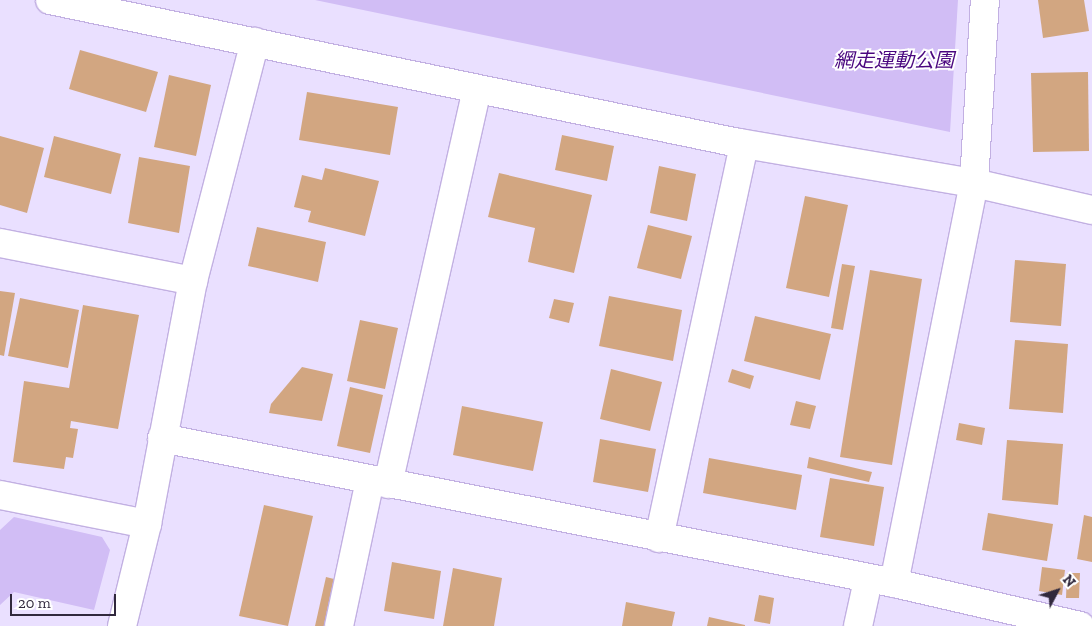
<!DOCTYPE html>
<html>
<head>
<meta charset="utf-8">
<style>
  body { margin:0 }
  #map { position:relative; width:1092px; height:626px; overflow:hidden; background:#eae0ff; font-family:"Zilla Slab","Noto Sans JP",serif }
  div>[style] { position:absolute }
  .green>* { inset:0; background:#d1bdf5 }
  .building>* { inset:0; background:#d2a681 }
  .roads { filter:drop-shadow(1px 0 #c2b0e2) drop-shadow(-1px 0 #c2b0e2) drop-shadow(0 1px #c2b0e2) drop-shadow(0 -1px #c2b0e2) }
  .street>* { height:28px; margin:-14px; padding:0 14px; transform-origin:14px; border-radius:14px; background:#fff }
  span { translate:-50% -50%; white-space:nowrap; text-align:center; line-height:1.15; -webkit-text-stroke:4px #fff; paint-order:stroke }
  .park-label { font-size:20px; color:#49067f; font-style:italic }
  .north { position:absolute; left:1032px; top:566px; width:50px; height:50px; -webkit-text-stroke:4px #fff; paint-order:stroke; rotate:50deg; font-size:14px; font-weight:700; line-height:20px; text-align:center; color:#31293d }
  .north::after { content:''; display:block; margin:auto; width:18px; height:22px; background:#31293d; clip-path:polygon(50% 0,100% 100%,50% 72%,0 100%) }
  .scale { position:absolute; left:10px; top:594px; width:106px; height:22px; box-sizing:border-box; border:2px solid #31293d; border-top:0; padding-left:6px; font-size:15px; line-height:18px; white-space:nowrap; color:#31293d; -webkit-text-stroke:4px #fff; paint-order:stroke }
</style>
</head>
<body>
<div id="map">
  <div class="green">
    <i style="clip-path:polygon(315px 0,958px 0,950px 132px)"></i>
    <i style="clip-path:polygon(14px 517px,102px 537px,110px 550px,94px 610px,14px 592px,0 605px,0 530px)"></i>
  </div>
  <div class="building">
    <i style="clip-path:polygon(1038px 0,1084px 0,1089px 31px,1043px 38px)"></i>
    <i style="clip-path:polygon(80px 50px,158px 72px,146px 112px,69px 89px)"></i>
    <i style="clip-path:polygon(1088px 72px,1089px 151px,1033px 152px,1031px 73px)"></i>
    <i style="clip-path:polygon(169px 75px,211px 85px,196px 156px,154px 147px)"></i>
    <i style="clip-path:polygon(307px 92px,398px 107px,390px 155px,299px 140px)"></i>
    <i style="clip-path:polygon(562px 135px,614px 146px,607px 181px,555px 170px)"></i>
    <i style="clip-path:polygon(0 136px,44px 148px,27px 213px,0 205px)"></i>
    <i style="clip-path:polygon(54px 136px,121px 154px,111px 194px,44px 177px)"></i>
    <i style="clip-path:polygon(139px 157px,190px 166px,179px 233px,128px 223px)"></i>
    <i style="clip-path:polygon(659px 166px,696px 174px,687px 221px,650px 213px)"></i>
    <i style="clip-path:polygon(325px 168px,379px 181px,365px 236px,308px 222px,311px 211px,294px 207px,302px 175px,322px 180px)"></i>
    <i style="clip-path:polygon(499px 173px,592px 195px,574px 273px,528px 262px,535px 228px,488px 217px)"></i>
    <i style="clip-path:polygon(805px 196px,848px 205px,829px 297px,786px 288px)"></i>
    <i style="clip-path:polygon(648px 225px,692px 236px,681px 279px,637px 268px)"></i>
    <i style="clip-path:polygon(257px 227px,326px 242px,318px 282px,248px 266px)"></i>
    <i style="clip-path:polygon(1015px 260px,1066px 264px,1061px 326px,1010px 322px)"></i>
    <i style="clip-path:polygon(842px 264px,855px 266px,843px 330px,831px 328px)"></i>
    <i style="clip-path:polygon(870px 270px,922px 279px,892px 465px,840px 457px)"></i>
    <i style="clip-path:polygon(0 291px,15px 293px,4px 356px,0 355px)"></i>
    <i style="clip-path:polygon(609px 296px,682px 310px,673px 361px,599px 346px)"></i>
    <i style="clip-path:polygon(20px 298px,79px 310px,68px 368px,8px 356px)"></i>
    <i style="clip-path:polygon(554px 299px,574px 303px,569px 323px,549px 318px)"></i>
    <i style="clip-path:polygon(83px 305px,139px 315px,118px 429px,71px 421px,70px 428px,78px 429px,73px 458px,66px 457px,64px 469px,13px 462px,24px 381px,69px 388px)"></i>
    <i style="clip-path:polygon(755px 316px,831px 334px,820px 380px,744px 361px)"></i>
    <i style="clip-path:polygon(360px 320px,398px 328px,385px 389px,347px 381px)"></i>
    <i style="clip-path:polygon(1015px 340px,1068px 344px,1063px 413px,1009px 409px)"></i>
    <i style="clip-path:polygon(302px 367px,333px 374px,322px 421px,269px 413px,271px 404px)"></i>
    <i style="clip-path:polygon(611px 369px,662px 382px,650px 431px,600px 419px)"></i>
    <i style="clip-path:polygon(732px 369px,754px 376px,750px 389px,728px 382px)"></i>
    <i style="clip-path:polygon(350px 387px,383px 395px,370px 453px,337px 446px)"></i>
    <i style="clip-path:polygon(796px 401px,816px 406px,810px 429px,790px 425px)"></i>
    <i style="clip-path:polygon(462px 406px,543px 422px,533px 471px,453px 455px)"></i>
    <i style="clip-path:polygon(959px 423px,985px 428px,982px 445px,956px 440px)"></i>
    <i style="clip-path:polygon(600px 439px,656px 449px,648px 492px,593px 482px)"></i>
    <i style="clip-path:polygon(1007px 440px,1063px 444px,1058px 505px,1002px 500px)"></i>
    <i style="clip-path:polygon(809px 457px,872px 472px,869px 482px,807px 468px)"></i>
    <i style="clip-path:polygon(709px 458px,802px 475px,796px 510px,703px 493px)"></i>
    <i style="clip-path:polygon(830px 478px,884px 487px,874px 546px,820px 537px)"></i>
    <i style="clip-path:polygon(264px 505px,313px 516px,288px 626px,239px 616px)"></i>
    <i style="clip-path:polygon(988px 513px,1053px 524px,1047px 561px,982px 550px)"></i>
    <i style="clip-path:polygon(1084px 515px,1092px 517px,1092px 562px,1077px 559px)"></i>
    <i style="clip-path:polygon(392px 562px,441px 571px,434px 619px,384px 611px)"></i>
    <i style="clip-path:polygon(1042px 567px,1065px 570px,1062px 595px,1039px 591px)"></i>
    <i style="clip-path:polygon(453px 568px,502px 578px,494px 626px,443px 626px)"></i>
    <i style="clip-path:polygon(1067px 573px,1080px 573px,1079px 598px,1066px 598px)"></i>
    <i style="clip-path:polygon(326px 577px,338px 580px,328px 626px,315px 626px)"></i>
    <i style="clip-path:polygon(759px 595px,774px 598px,770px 624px,754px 621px)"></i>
    <i style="clip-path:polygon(626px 602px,675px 612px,672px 626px,622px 626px)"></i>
    <i style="clip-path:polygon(709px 617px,745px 625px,745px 626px,707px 626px)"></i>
  </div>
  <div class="roads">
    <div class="street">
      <i style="left:50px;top:0;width:704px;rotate:11.73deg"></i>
      <i style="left:739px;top:143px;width:238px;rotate:9.7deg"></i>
      <i style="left:974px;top:183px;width:121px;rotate:12.9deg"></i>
      <i style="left:0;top:243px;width:197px;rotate:11.1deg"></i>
      <i style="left:162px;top:438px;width:746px;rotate:11.2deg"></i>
      <i style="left:894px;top:583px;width:191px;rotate:13deg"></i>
      <i style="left:388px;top:484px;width:404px;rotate:-77.3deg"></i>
      <i style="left:0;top:495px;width:150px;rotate:11.2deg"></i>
      <i style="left:659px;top:538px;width:403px;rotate:-77.8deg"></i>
      <i style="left:894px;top:583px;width:408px;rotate:-78.7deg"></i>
      <i style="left:974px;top:183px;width:183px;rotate:-86.6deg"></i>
      <i style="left:122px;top:626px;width:105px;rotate:-76.2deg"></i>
      <i style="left:147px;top:524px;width:247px;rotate:-79.3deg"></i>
      <i style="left:193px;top:281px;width:247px;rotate:-75.5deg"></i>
      <i style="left:339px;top:626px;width:149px;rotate:-78deg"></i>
      <i style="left:858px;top:626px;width:47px;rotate:-77.7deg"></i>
    </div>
  </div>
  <div class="park-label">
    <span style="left:894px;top:60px">網走運動公園</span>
  </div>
  <div class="north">N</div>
  <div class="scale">20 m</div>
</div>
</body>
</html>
